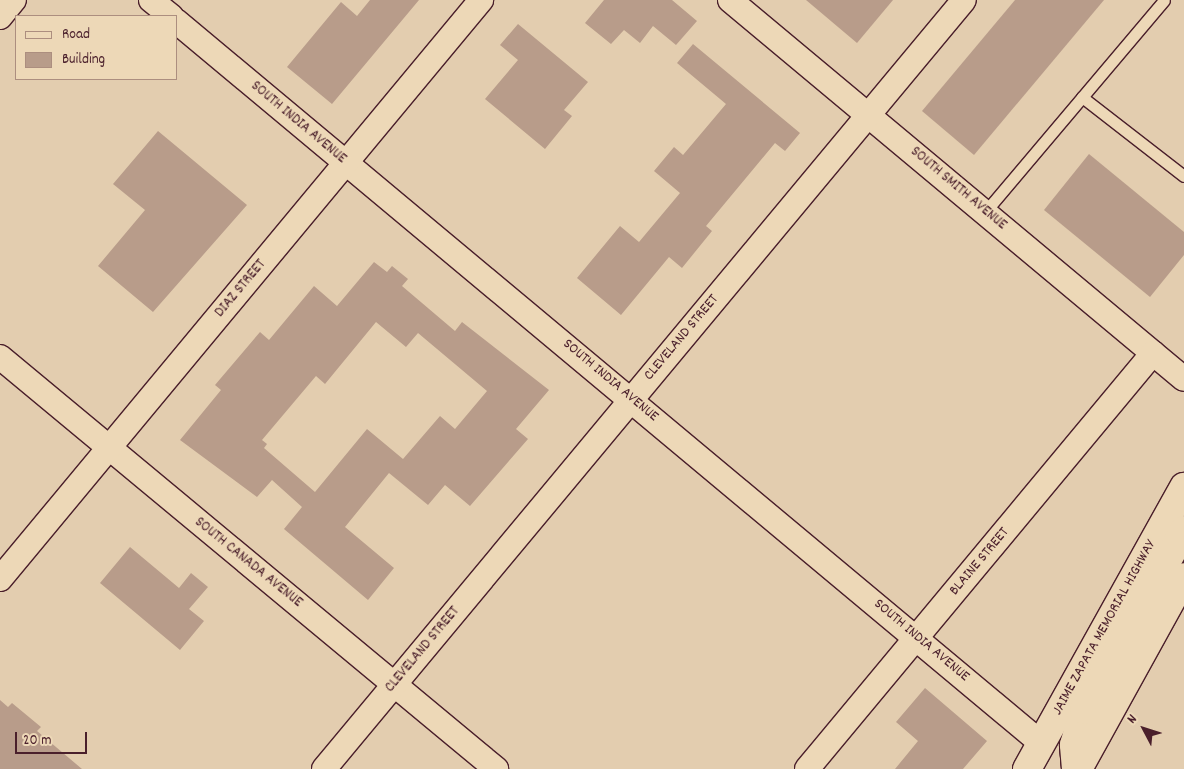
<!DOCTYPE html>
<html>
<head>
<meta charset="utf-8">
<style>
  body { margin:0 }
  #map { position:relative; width:1184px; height:769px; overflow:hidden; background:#e3cdaf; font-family:Dekko,sans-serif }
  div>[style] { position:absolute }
  .building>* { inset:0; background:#b89c8a }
  .roads { filter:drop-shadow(1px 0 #4a1f2b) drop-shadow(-1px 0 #4a1f2b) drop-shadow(0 1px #4a1f2b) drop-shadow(0 -1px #4a1f2b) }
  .service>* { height:11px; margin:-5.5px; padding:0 5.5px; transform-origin:5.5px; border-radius:5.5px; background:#edd8b7 }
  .minor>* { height:24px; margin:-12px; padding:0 12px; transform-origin:12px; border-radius:12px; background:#edd8b7 }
  .primary>* { height:28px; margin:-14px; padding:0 14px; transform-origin:14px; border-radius:14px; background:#edd8b7 }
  span { translate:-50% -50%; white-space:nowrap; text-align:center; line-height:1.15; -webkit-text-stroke:4.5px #edd8b7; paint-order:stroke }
  .street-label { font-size:15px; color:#4a1f2b }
  .legend { position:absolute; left:15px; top:15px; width:162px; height:65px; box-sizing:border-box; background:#edd8b7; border:1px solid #ac8e7f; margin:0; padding:6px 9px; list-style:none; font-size:15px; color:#4a1f2b }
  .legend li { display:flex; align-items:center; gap:10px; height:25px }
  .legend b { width:25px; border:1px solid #ac8e7f }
  .north { position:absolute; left:1119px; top:704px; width:50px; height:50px; -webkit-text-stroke:4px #edd8b7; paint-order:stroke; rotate:310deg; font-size:14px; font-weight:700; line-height:20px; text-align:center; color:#4a1f2b }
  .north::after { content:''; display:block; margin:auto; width:18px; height:22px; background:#4a1f2b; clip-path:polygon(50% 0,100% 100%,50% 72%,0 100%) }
  .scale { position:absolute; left:15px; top:732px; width:72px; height:22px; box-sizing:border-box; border:2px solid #4a1f2b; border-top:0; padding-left:6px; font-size:15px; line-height:18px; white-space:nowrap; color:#4a1f2b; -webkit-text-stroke:4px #edd8b7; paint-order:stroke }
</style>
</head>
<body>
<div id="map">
  <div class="building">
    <i style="clip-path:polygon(370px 0,419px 0,332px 104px,287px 67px,341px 2px,357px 16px)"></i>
    <i style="clip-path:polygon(604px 0,672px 0,697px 21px,676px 45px,653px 26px,640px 43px,624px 30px,611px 44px,585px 23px)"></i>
    <i style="clip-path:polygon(806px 0,893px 0,857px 43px)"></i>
    <i style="clip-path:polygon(1015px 0,1104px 0,974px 155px,922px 111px)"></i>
    <i style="clip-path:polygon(518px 24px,588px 82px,564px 110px,572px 116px,545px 149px,485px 99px,518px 60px,500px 45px)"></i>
    <i style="clip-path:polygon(693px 44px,800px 133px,785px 151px,775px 143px,706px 226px,712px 231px,682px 268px,669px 257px,621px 315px,577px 278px,620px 226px,639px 242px,680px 193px,654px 171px,674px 147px,683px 155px,726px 104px,677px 63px)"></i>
    <i style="clip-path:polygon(158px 131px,247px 205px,153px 312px,98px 266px,145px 210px,113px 184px)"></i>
    <i style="clip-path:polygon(1089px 154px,1184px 232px,1184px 255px,1150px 297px,1044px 210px)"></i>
    <i style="clip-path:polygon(evenodd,374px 262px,387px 272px,392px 266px,408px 279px,402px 286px,455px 331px,462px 322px,549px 390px,516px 429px,528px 439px,470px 506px,445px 485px,428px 505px,389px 473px,345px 527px,394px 568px,368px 600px,284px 529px,302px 507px,272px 480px,257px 497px,180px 440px,221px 390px,215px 385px,260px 332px,269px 340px,314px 286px,337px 306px,374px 262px,376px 322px,406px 347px,418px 333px,487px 391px,455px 429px,440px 416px,403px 459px,367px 429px,315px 492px,264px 448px,267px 444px,262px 440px,316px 376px,325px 384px,376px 322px)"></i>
    <i style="clip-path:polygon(130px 547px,179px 588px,191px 573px,208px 587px,189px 609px,204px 621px,180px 650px,100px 583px)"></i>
    <i style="clip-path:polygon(925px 688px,987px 741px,963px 769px,895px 769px,918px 741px,896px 722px)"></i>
    <i style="clip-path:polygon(0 700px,8px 707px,12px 703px,41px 727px,37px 731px,82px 769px,0 769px)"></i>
  </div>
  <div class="roads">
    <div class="service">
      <i style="left:1082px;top:97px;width:129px;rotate:37.8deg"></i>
      <i style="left:985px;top:212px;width:277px;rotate:-49.8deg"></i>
    </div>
    <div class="minor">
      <i style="left:151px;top:0;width:26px;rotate:39deg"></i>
      <i style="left:730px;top:0;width:591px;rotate:39.86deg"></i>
      <i style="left:0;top:17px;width:22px;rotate:-51deg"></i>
      <i style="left:176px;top:21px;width:1127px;rotate:39.85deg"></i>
      <i style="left:0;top:357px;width:645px;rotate:39.71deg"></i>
      <i style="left:0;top:579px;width:753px;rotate:-50.28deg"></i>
      <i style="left:324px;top:769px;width:1000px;rotate:-50.23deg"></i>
      <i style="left:807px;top:769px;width:541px;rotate:-50.25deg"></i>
    </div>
    <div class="primary">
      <i style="left:1027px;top:769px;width:323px;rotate:-60.9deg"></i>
      <i style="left:1076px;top:769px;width:24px;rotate:-95deg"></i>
      <i style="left:1074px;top:745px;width:36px;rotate:-74deg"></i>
      <i style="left:1084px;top:710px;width:206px;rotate:-60.9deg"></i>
      <i style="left:1078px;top:769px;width:219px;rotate:-61.1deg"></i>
    </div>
  </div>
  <div class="street-label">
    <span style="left:298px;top:123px;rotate:40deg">SOUTH INDIA AVENUE</span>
    <span style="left:958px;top:189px;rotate:40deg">SOUTH SMITH AVENUE</span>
    <span style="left:241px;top:289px;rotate:-50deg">DIAZ STREET</span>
    <span style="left:682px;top:338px;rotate:-50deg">CLEVELAND STREET</span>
    <span style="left:610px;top:381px;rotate:40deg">SOUTH INDIA AVENUE</span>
    <span style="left:980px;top:562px;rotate:-50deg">BLAINE STREET</span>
    <span style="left:248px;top:563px;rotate:39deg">SOUTH CANADA AVENUE</span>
    <span style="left:1105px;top:628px;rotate:-61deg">JAIME ZAPATA MEMORIAL HIGHWAY</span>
    <span style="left:921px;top:641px;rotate:40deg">SOUTH INDIA AVENUE</span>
    <span style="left:423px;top:650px;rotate:-50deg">CLEVELAND STREET</span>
  </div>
  <ul class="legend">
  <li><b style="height:6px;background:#edd8b7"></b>Road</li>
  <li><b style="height:14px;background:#b89c8a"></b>Building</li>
  </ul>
  <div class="north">N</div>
  <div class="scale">20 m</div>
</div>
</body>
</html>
